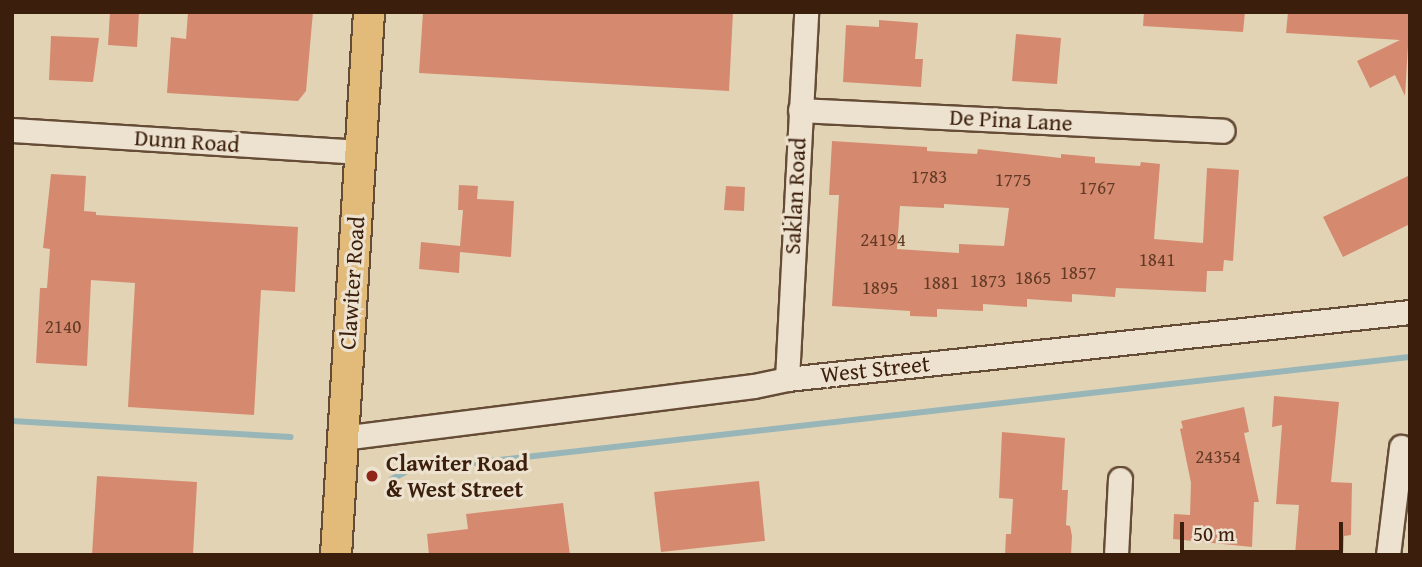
<!DOCTYPE html>
<html>
<head>
<meta charset="utf-8">
<style>
  body { margin:0 }
  #map { position:relative; width:1422px; height:567px; overflow:hidden; background:#e3d3b5; font-family:"Gentium Book Plus",serif }
  div>[style] { position:absolute }
  .stream>* { height:6px; margin:-3px; padding:0 3px; transform-origin:3px; border-radius:3px; background:#98b6b7 }
  .building>* { inset:0; background:#d58a70 }
  .roads { filter:drop-shadow(2px 0 #654c36) drop-shadow(-2px 0 #654c36) drop-shadow(0 2px #654c36) drop-shadow(0 -2px #654c36) }
  .minor>* { height:23px; margin:-11.5px; padding:0 11.5px; transform-origin:11.5px; border-radius:11.5px; background:#ede2cf }
  .major>* { height:30px; margin:-15px; padding:0 15px; transform-origin:15px; border-radius:15px; background:#e2ba7a }
  .dots>* { width:19px; height:19px; translate:-50% -50%; box-sizing:border-box; border:4px solid #ede2cf; border-radius:50% }
  span { translate:-50% -50%; white-space:nowrap; text-align:center; line-height:1.15; -webkit-text-stroke:6px #ede2cf; paint-order:stroke }
  .number-label { font-size:19px; color:#623a25 }
  .number-label span { -webkit-text-stroke-width:0 }
  .street-label { font-size:23px; color:#3b1f0c }
  .poi-label { font-size:23px; color:#3b1f0c; font-weight:700 }
  .left { translate:0 -50%; text-align:left }
  .frame { position:absolute; inset:0; border:14px solid #3b1f0c; pointer-events:none }
  .scale { position:absolute; left:1180px; top:522px; width:163px; height:32px; box-sizing:border-box; border:4px solid #3b1f0c; border-top:0; padding-left:9px; font-size:21px; line-height:24px; white-space:nowrap; color:#3b1f0c; -webkit-text-stroke:5px #ede2cf; paint-order:stroke }
</style>
</head>
<body>
<div id="map">
  <div class="stream">
    <i style="left:12px;top:421px;width:279px;rotate:3.3deg"></i>
    <i style="left:392px;top:479px;width:20px;rotate:-27deg"></i>
    <i style="left:410px;top:470px;width:1006px;rotate:-6.45deg"></i>
  </div>
  <div class="building">
    <i style="clip-path:polygon(110px 12px,139px 12px,137px 47px,108px 45px)"></i>
    <i style="clip-path:polygon(188px 12px,313px 12px,306px 91px,298px 101px,167px 93px,171px 37px,186px 39px)"></i>
    <i style="clip-path:polygon(423px 12px,733px 12px,729px 91px,419px 73px)"></i>
    <i style="clip-path:polygon(1144px 12px,1245px 12px,1243px 32px,1143px 26px)"></i>
    <i style="clip-path:polygon(1288px 12px,1410px 12px,1405px 96px,1395px 75px,1370px 88px,1357px 61px,1400px 40px,1286px 33px)"></i>
    <i style="clip-path:polygon(879px 20px,918px 23px,915px 59px,923px 59px,921px 87px,843px 82px,846px 25px,879px 27px)"></i>
    <i style="clip-path:polygon(1016px 34px,1061px 38px,1057px 84px,1012px 81px)"></i>
    <i style="clip-path:polygon(51px 36px,99px 38px,93px 82px,49px 80px)"></i>
    <i style="clip-path:polygon(evenodd,832px 141px,927px 147px,927px 151px,977px 154px,978px 149px,1061px 158px,1061px 154px,1095px 157px,1095px 163px,1140px 166px,1141px 162px,1160px 164px,1154px 239px,1203px 243px,1207px 168px,1239px 170px,1233px 261px,1224px 260px,1223px 271px,1207px 271px,1206px 292px,1116px 288px,1115px 297px,1072px 294px,1072px 302px,1027px 299px,1027px 307px,983px 304px,983px 311px,937px 309px,937px 317px,910px 316px,910px 311px,832px 306px,839px 195px,829px 195px,832px 141px,944px 204px,1009px 208px,1004px 246px,959px 244px,959px 253px,897px 249px,900px 206px,944px 208px,944px 204px)"></i>
    <i style="clip-path:polygon(51px 174px,86px 176px,84px 211px,96px 212px,96px 215px,298px 227px,295px 292px,261px 290px,254px 415px,128px 407px,135px 283px,91px 280px,87px 366px,36px 363px,40px 288px,47px 288px,50px 249px,43px 248px)"></i>
    <i style="clip-path:polygon(1410px 175px,1410px 224px,1343px 257px,1323px 217px)"></i>
    <i style="clip-path:polygon(459px 185px,478px 186px,477px 199px,514px 201px,511px 257px,460px 252px,459px 273px,419px 269px,421px 242px,460px 246px,463px 210px,458px 210px)"></i>
    <i style="clip-path:polygon(726px 186px,745px 187px,744px 211px,724px 210px)"></i>
    <i style="clip-path:polygon(1274px 396px,1339px 402px,1331px 482px,1352px 483px,1351px 535px,1344px 536px,1343px 555px,1295px 555px,1299px 505px,1276px 504px,1282px 425px,1272px 427px)"></i>
    <i style="clip-path:polygon(1244px 407px,1249px 432px,1244px 433px,1259px 502px,1254px 502px,1252px 547px,1173px 539px,1174px 514px,1190px 515px,1191px 483px,1180px 429px,1183px 428px,1181px 421px)"></i>
    <i style="clip-path:polygon(1002px 432px,1065px 438px,1062px 490px,1068px 490px,1066px 525px,1070px 526px,1072px 536px,1071px 555px,1005px 555px,1006px 534px,1011px 534px,1013px 499px,999px 498px)"></i>
    <i style="clip-path:polygon(97px 476px,197px 482px,193px 555px,92px 555px)"></i>
    <i style="clip-path:polygon(759px 481px,765px 541px,661px 552px,654px 492px)"></i>
    <i style="clip-path:polygon(563px 503px,570px 555px,429px 555px,427px 534px,468px 529px,466px 514px)"></i>
  </div>
  <div class="roads">
    <div class="minor">
      <i style="left:800px;top:110px;width:423px;rotate:2.8deg"></i>
      <i style="left:12px;top:130px;width:350px;rotate:3.6deg"></i>
      <i style="left:787px;top:379px;width:367px;rotate:-87deg"></i>
      <i style="left:342px;top:438px;width:415px;rotate:-7.2deg"></i>
      <i style="left:754px;top:386px;width:34px;rotate:-12deg"></i>
      <i style="left:787px;top:379px;width:627px;rotate:-6.14deg"></i>
      <i style="left:1116px;top:555px;width:76px;rotate:-87deg"></i>
      <i style="left:1388px;top:555px;width:109px;rotate:-83.1deg"></i>
    </div>
    <div class="major">
      <i style="left:336px;top:555px;width:544px;rotate:-86.52deg"></i>
    </div>
  </div>
  <div class="dots">
    <i style="left:372px;top:476px;background:#8f2418"></i>
  </div>
  <div class="number-label">
    <span style="left:929px;top:177px">1783</span>
    <span style="left:1013px;top:180px">1775</span>
    <span style="left:1097px;top:188px">1767</span>
    <span style="left:883px;top:240px">24194</span>
    <span style="left:1157px;top:260px">1841</span>
    <span style="left:1078px;top:273px">1857</span>
    <span style="left:1033px;top:278px">1865</span>
    <span style="left:988px;top:281px">1873</span>
    <span style="left:941px;top:283px">1881</span>
    <span style="left:880px;top:288px">1895</span>
    <span style="left:63px;top:327px">2140</span>
    <span style="left:1218px;top:457px">24354</span>
  </div>
  <div class="street-label">
    <span style="left:1011px;top:120px;rotate:3deg">De Pina Lane</span>
    <span style="left:187px;top:141px;rotate:4deg">Dunn Road</span>
    <span style="left:795px;top:196px;rotate:-87deg">Saklan Road</span>
    <span style="left:352px;top:283px;rotate:-86deg">Clawiter Road</span>
    <span style="left:875px;top:369px;rotate:-6deg">West Street</span>
  </div>
  <div class="poi-label">
    <span class="left" style="left:386px;top:476px">Clawiter Road<br>&amp; West Street</span>
  </div>
  <div class="frame"></div>
  <div class="scale">50 m</div>
</div>
</body>
</html>
